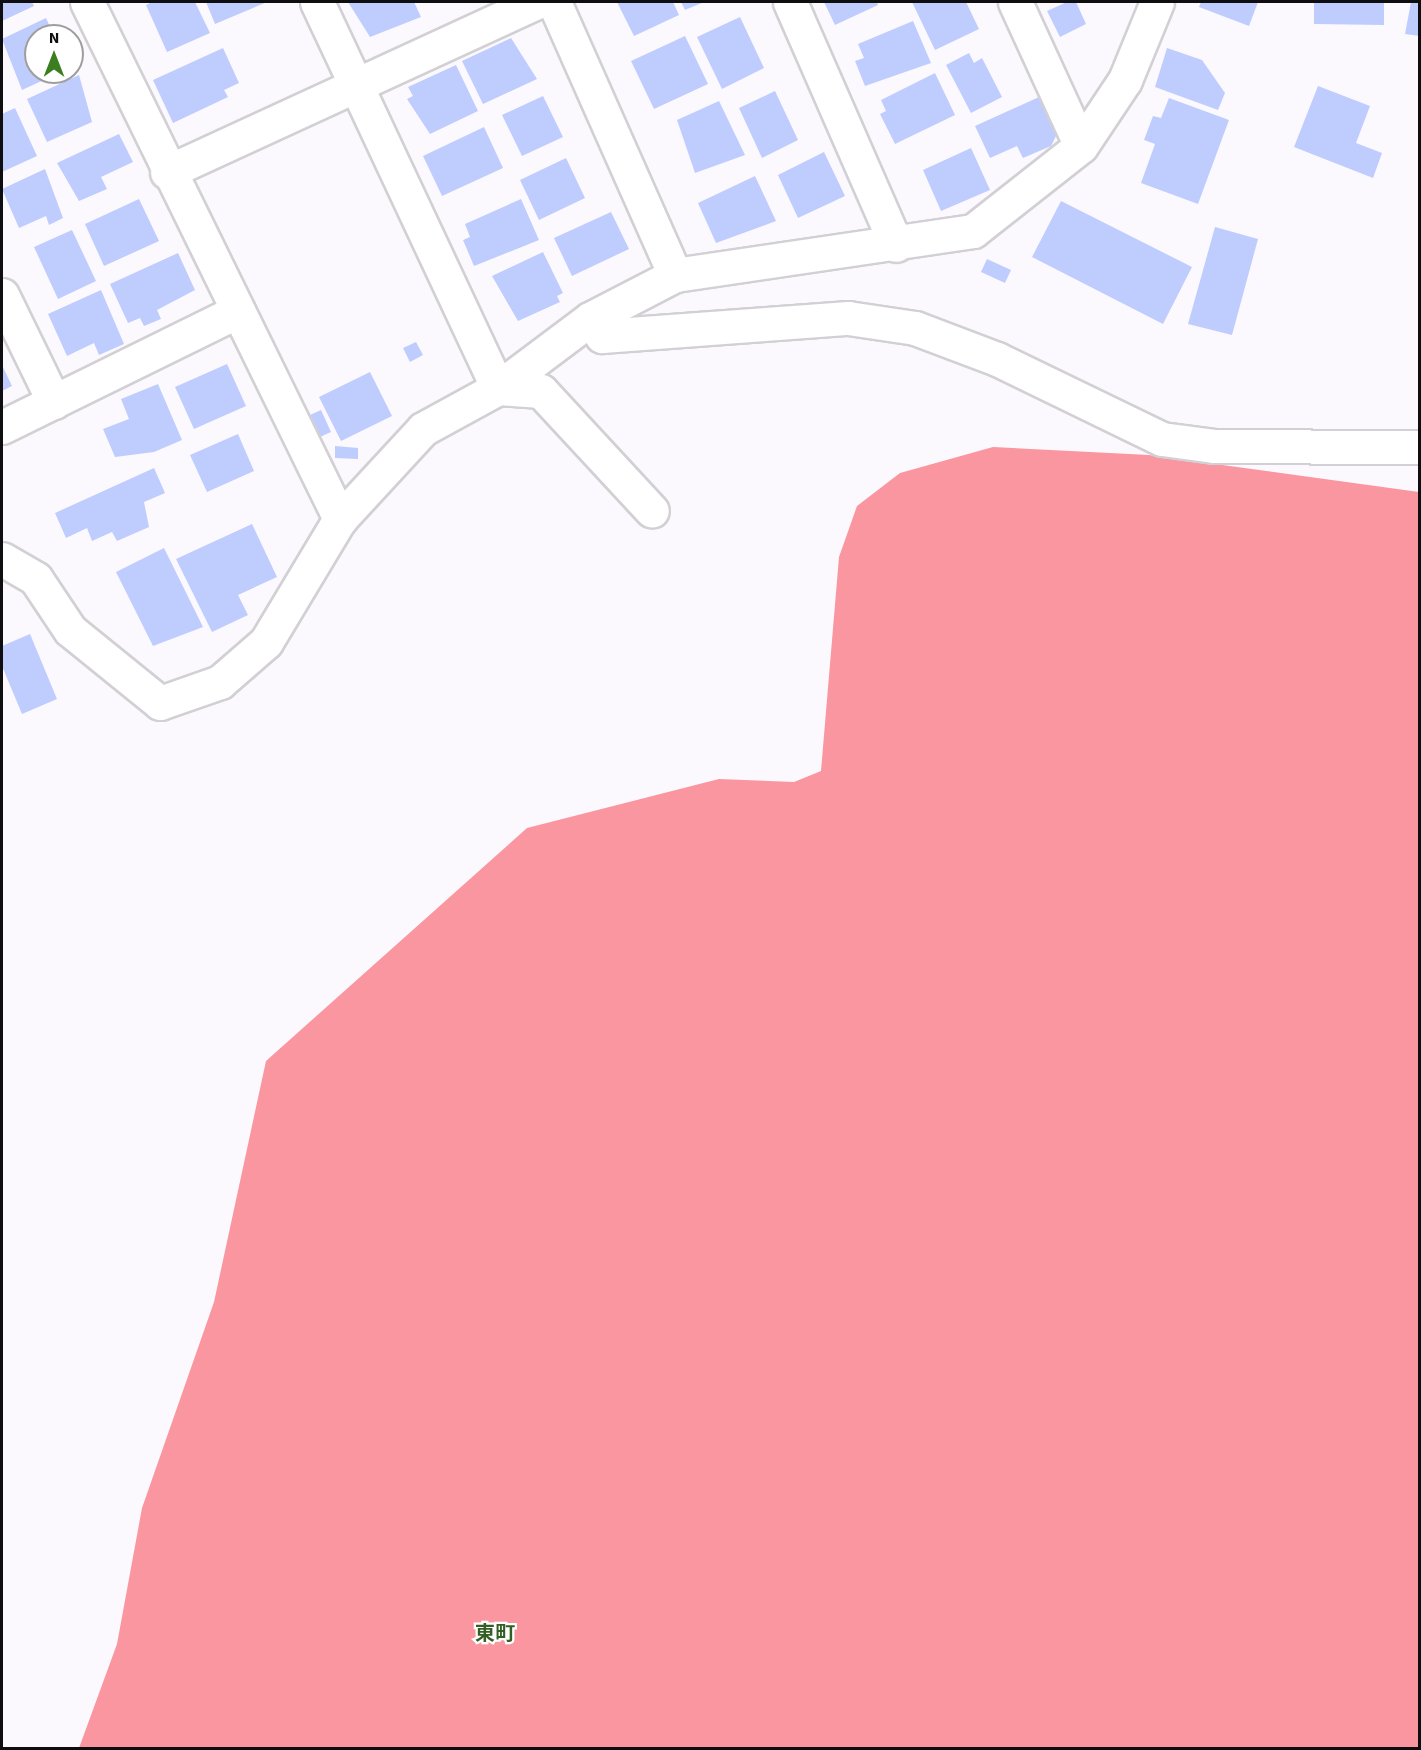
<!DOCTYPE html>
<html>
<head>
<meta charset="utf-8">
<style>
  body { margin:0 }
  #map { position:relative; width:1421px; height:1750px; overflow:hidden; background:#fbf9fe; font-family:"Source Sans 3","Noto Sans JP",sans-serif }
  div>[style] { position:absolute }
  .forest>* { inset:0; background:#fa969f }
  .building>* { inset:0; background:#bfccfe }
  .roads { filter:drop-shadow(2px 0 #d2d0d4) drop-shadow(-2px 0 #d2d0d4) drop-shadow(0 2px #d2d0d4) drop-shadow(0 -2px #d2d0d4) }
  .minor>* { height:33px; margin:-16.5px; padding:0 16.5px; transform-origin:16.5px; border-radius:16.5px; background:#fff }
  span { translate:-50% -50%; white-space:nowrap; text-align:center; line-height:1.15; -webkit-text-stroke:4.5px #fff; paint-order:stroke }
  .quarter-label { font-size:20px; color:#335e24; font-weight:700 }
  .frame { position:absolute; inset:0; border:3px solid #0e0d0f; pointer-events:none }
  .north { position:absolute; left:24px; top:24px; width:60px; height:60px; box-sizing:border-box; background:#fff; border:2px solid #9f9e9f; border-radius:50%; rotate:0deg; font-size:16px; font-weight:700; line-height:24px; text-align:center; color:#0e0d0f }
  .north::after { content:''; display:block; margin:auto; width:21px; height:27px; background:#3b7e20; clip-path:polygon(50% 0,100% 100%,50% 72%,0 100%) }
</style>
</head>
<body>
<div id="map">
  <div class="forest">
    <i style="clip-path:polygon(993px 447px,1149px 455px,1419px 492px,1419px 1748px,79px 1748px,117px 1644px,142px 1508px,214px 1302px,266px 1061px,527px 828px,719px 779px,794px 782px,821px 771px,839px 557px,857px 506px,900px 473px)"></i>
  </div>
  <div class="building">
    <i style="clip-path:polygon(2px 2px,32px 2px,34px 6px,2px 21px)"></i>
    <i style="clip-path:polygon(152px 2px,195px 2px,210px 33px,167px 52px,146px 5px)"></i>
    <i style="clip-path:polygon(206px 2px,267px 2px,215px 24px)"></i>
    <i style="clip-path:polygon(348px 2px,414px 2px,421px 17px,370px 37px)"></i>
    <i style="clip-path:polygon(617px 2px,673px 2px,679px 15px,634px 36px)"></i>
    <i style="clip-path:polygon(681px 2px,704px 2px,685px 10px)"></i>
    <i style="clip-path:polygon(824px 2px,877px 2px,878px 5px,835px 25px)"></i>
    <i style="clip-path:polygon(912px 2px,966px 2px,979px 29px,935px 50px)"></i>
    <i style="clip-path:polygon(1067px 2px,1076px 2px,1086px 24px,1060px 37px,1047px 11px)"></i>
    <i style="clip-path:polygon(1201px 2px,1258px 2px,1249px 26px,1199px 7px)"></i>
    <i style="clip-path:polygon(1314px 2px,1384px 2px,1384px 25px,1314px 24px)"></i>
    <i style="clip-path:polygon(1411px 2px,1420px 2px,1420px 36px,1405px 34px)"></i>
    <i style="clip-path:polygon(740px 17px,764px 68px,722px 89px,697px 37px)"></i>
    <i style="clip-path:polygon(46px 18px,54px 36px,36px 36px,36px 72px,61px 72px,22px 90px,2px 39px)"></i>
    <i style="clip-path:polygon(913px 21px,931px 63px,865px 86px,855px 61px,864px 58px,858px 44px)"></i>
    <i style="clip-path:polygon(685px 36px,708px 84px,654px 109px,631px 61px)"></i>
    <i style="clip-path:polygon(511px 38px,537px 79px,483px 104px,462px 61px)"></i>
    <i style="clip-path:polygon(223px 48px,239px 83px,224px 90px,228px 97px,173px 123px,153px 80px)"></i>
    <i style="clip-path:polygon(1167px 48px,1202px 60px,1225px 93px,1218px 110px,1155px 87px)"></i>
    <i style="clip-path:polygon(969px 53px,974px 63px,982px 58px,1002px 97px,971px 113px,946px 65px)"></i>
    <i style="clip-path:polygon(456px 65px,478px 111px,430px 134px,407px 99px,413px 96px,408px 87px)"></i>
    <i style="clip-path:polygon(935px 73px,955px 115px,895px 144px,880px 114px,886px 111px,881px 100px)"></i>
    <i style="clip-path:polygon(79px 75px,92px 122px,47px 142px,27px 99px)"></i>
    <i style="clip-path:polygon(1318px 86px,1370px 106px,1356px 143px,1382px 153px,1373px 178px,1294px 147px)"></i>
    <i style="clip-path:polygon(775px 91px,798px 140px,762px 158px,739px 108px)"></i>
    <i style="clip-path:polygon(543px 96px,563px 137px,522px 156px,502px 115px)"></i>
    <i style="clip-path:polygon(1039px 97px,1057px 134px,1051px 146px,1023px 158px,1017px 146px,990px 158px,975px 126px)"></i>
    <i style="clip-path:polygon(1169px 98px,1229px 120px,1198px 204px,1141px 183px,1155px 144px,1144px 140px,1153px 116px,1161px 118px)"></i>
    <i style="clip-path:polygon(719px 101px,745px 155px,695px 173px,677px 120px)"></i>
    <i style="clip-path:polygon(15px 108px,37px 156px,2px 172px,2px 114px)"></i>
    <i style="clip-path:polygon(484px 127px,503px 168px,442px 196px,423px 156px)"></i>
    <i style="clip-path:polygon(119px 134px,133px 162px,101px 177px,107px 189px,79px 201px,57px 163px)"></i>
    <i style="clip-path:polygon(971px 148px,990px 190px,941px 211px,923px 170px)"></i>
    <i style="clip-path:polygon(824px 152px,845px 196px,798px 218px,778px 175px)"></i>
    <i style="clip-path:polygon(566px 158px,585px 198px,539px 220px,520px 180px)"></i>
    <i style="clip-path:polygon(45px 169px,63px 218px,49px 225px,46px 216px,19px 228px,2px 189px)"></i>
    <i style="clip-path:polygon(755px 176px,776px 221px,716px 243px,698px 203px)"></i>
    <i style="clip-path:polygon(139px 199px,159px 241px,104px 266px,85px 224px)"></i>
    <i style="clip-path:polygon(521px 199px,539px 240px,474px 266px,463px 240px,470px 237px,465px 224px)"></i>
    <i style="clip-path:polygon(1061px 201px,1192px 267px,1163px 324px,1032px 257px)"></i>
    <i style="clip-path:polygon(611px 212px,629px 249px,572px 276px,554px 238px)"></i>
    <i style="clip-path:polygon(1215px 227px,1258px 239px,1232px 335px,1188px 324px)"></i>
    <i style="clip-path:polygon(72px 230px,96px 281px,58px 299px,34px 247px)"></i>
    <i style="clip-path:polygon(543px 252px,563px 293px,557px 296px,560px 302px,518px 321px,492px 276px)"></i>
    <i style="clip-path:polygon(178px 253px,195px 290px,157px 310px,161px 319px,144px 326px,140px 318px,128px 323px,110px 284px)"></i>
    <i style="clip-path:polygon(987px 259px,1011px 270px,1005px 283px,981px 272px)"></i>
    <i style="clip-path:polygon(101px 290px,124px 344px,99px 355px,94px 343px,67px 356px,48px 314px)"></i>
    <i style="clip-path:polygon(416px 342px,423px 355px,410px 362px,403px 348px)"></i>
    <i style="clip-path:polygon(227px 364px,246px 406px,194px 429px,175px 387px)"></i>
    <i style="clip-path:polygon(2px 365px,12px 386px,2px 391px)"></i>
    <i style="clip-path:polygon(370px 372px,392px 416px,341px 441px,319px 397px)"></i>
    <i style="clip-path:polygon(158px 384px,182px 440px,154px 452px,115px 457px,103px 429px,129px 419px,121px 399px)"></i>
    <i style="clip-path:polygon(321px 410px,331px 432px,320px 437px,310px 415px)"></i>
    <i style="clip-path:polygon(238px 434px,254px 471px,207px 492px,190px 455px)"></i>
    <i style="clip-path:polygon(335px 446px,358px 448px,358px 459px,335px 458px)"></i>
    <i style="clip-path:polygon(154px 468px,165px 493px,144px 502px,149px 527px,117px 541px,112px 532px,92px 541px,87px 528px,66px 538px,55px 513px)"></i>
    <i style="clip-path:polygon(252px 524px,277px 577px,238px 595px,248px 615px,212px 632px,176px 559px)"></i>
    <i style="clip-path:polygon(164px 548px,203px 627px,153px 646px,116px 572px)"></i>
    <i style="clip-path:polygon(30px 634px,57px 699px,22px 714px,2px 666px,2px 646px)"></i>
  </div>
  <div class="roads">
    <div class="minor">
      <i style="left:87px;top:2px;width:576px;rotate:63.92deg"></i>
      <i style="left:317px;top:2px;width:426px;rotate:64.9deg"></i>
      <i style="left:554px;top:2px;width:299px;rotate:66.1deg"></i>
      <i style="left:790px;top:2px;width:265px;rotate:66.4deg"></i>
      <i style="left:1015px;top:2px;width:158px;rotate:65.4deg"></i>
      <i style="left:167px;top:172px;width:407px;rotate:-24.7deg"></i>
      <i style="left:2px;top:295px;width:119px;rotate:64.1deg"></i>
      <i style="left:590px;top:319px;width:21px;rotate:55deg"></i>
      <i style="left:602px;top:336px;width:247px;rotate:-4.2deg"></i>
      <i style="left:848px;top:318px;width:68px;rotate:8.5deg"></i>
      <i style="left:915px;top:328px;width:88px;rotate:20.7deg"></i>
      <i style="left:997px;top:359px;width:183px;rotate:25.9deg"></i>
      <i style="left:1162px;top:439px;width:52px;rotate:7.7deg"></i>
      <i style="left:1214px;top:446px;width:206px;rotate:0.3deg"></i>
      <i style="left:498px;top:388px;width:43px;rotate:4deg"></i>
      <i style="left:541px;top:391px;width:163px;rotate:47.2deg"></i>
      <i style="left:2px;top:427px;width:263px;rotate:-26.2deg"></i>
      <i style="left:2px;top:559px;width:39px;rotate:30deg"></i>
      <i style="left:36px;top:579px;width:61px;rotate:56.3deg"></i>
      <i style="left:70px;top:630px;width:116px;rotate:39deg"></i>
      <i style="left:160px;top:703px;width:64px;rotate:-19.3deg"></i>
      <i style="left:220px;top:682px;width:61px;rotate:-41deg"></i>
      <i style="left:266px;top:642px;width:144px;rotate:-59deg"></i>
      <i style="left:340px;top:519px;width:122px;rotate:-47.3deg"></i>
      <i style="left:423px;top:429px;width:85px;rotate:-28.7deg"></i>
      <i style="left:498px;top:388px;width:115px;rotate:-36.9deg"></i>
      <i style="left:590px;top:319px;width:96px;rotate:-27.4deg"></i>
      <i style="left:675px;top:275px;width:301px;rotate:-8.4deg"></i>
      <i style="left:973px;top:231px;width:137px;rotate:-38.2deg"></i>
      <i style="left:1081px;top:146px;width:79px;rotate:-56.3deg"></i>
      <i style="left:1125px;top:80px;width:84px;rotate:-67.7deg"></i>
    </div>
  </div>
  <div class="quarter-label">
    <span style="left:495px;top:1634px">東町</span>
  </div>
  <div class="frame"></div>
  <div class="north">N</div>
</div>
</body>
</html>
